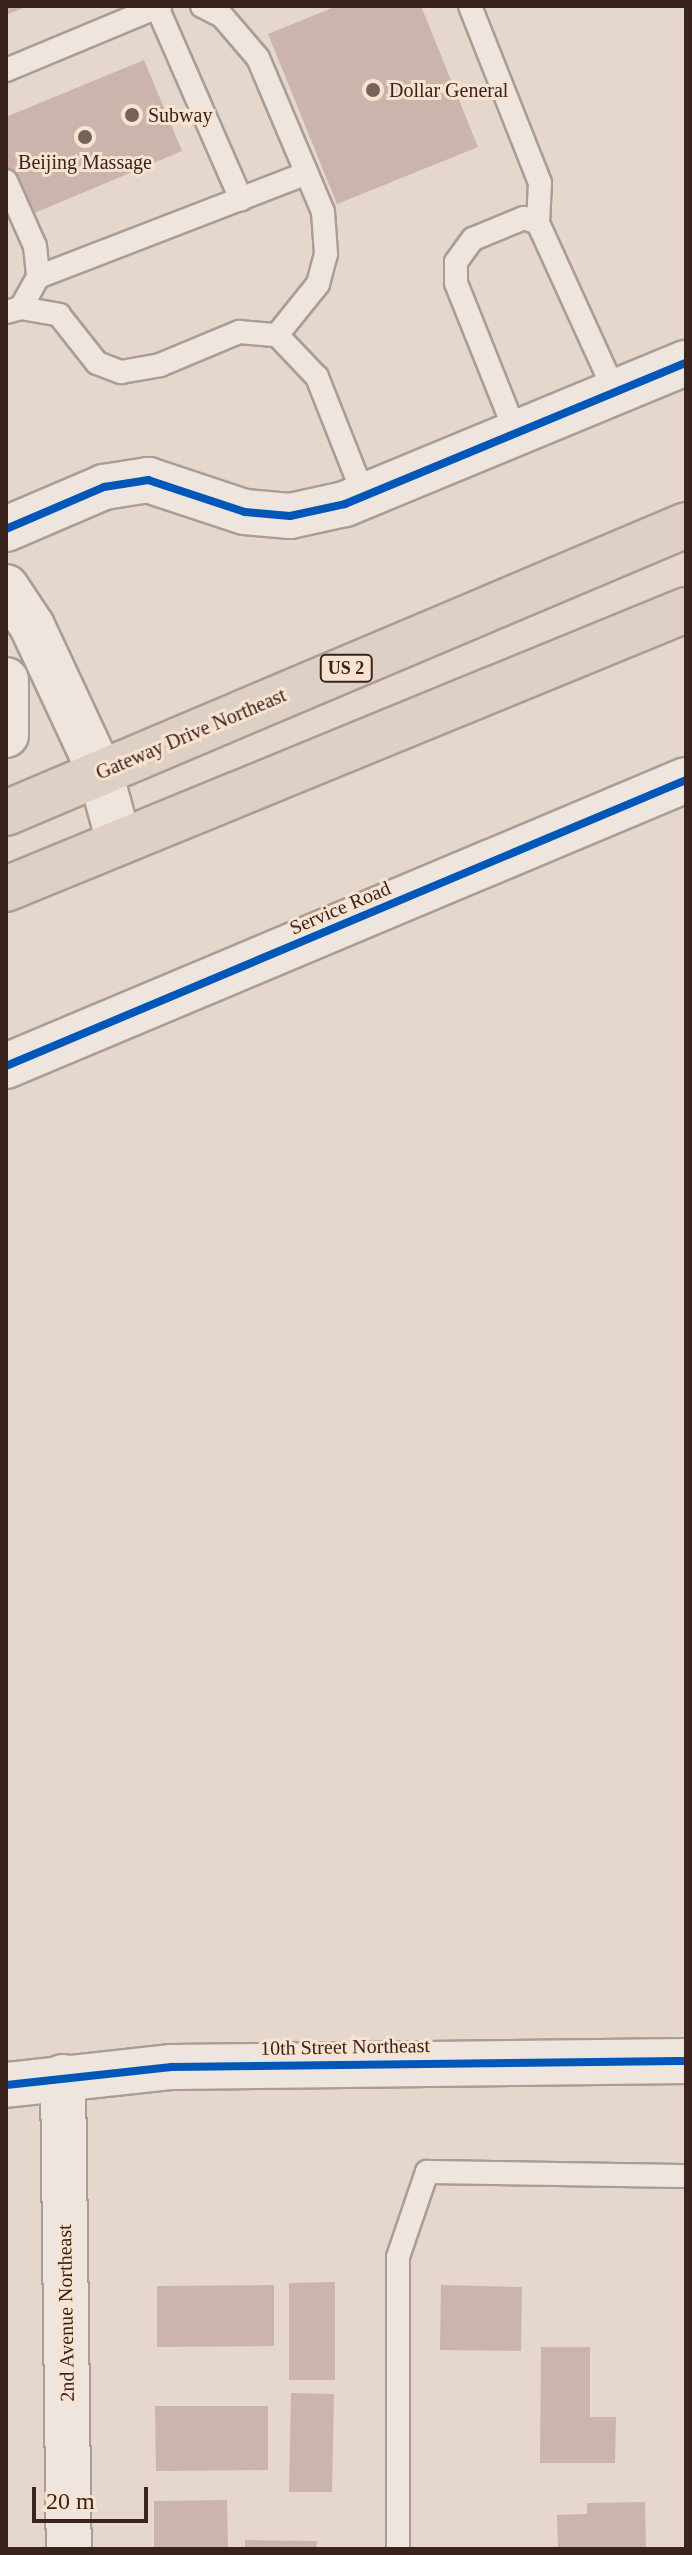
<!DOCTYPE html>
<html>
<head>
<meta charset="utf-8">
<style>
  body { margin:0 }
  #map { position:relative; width:692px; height:2555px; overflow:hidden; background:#e5d7cb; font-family:Georgia,serif }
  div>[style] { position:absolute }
  .building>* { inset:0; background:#cab4ac }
  .roads { filter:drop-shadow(2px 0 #aa9d95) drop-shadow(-2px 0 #aa9d95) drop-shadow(0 2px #aa9d95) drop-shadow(0 -2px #aa9d95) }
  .service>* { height:22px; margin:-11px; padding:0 11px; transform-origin:11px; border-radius:11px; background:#ede5de }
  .minor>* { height:44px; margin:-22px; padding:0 22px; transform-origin:22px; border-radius:22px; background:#ede5de }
  .trunk>* { height:44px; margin:-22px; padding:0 22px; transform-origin:22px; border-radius:22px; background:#dfd0c5 }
  .cycleway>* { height:8px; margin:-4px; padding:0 4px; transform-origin:4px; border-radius:4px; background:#0057b8 }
  .dots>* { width:22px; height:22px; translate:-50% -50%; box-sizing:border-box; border:4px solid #f7e3d0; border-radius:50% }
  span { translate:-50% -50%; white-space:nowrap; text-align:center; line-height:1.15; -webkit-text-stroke:6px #f7e3d0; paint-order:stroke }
  .shield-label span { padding:2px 6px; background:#f7e3d0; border:2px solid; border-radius:6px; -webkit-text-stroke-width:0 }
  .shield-label { font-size:18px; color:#39231c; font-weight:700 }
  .poi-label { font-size:20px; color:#39231c }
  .left { translate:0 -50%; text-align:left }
  .street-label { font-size:20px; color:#39231c }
  .frame { position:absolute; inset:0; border:8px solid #39231c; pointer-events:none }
  .scale { position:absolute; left:32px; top:2487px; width:116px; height:36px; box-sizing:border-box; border:4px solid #39231c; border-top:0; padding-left:10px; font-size:24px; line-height:28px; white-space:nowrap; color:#39231c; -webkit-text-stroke:6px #f7e3d0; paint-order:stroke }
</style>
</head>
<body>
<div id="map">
  <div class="building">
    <i style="clip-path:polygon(6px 6px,28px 6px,6px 15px)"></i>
    <i style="clip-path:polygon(337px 6px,421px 6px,478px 147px,337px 204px,268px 34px)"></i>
    <i style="clip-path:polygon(144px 60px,182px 151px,25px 217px,6px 171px,6px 117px)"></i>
    <i style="clip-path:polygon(335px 2282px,335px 2380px,289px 2380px,289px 2283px)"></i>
    <i style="clip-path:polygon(274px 2285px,274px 2346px,157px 2347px,157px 2286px)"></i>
    <i style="clip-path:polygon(441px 2285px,522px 2287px,521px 2351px,440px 2350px)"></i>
    <i style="clip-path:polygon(541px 2347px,590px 2347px,590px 2417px,616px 2417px,615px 2463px,540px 2463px)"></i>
    <i style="clip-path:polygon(291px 2393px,334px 2394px,332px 2492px,289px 2492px)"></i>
    <i style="clip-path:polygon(155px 2406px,268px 2406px,268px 2470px,156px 2471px)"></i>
    <i style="clip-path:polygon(227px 2500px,228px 2549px,154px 2549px,154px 2501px)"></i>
    <i style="clip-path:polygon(645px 2502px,646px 2549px,558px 2549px,557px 2515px,587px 2514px,587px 2503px)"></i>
    <i style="clip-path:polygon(245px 2540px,317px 2541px,316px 2549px,245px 2549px)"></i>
  </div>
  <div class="roads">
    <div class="service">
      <i style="left:202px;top:6px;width:22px;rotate:27deg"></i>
      <i style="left:222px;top:16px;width:55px;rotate:49.4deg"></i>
      <i style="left:258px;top:58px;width:167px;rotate:67.1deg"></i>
      <i style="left:323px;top:212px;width:42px;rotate:85.9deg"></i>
      <i style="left:326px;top:254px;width:31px;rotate:105deg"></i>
      <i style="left:318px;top:284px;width:65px;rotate:128.8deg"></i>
      <i style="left:470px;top:6px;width:190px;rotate:68.4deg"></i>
      <i style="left:540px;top:183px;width:40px;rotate:92.9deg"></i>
      <i style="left:157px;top:7px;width:210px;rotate:66.4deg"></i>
      <i style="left:6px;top:70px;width:167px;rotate:-22.6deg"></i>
      <i style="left:6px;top:181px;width:71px;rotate:66deg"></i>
      <i style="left:35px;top:246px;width:31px;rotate:84deg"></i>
      <i style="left:38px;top:277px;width:35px;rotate:119deg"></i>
      <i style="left:38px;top:277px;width:288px;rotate:-21.1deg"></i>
      <i style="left:6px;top:312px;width:16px;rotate:-15deg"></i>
      <i style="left:21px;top:308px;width:39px;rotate:10deg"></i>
      <i style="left:59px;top:315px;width:61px;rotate:51.6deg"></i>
      <i style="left:97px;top:363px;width:26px;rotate:21deg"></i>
      <i style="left:121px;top:372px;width:40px;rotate:-10deg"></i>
      <i style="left:160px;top:365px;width:86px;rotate:-22.7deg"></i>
      <i style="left:239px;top:332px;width:38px;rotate:5deg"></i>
      <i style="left:277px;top:335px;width:58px;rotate:46.4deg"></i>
      <i style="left:317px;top:377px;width:128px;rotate:68.4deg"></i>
      <i style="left:516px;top:433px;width:162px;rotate:-111.8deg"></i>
      <i style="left:456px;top:283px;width:21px;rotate:-90deg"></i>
      <i style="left:456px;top:262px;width:29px;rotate:-54deg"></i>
      <i style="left:473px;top:239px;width:55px;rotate:-22.4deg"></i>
      <i style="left:524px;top:218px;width:15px;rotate:20deg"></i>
      <i style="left:538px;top:223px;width:186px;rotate:65.5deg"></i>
      <i style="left:398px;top:2549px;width:292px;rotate:-90deg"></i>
      <i style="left:398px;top:2257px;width:90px;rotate:-71.2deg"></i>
      <i style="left:427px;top:2172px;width:259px;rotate:0.9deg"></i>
    </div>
    <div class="minor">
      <i style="left:6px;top:529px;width:107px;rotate:-23.2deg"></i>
      <i style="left:104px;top:487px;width:45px;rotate:-9deg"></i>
      <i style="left:148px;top:480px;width:102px;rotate:18.3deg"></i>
      <i style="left:245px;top:512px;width:45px;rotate:5.1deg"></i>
      <i style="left:290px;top:516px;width:56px;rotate:-12.3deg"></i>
      <i style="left:345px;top:504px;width:369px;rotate:-22.5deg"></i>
      <i style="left:6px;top:587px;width:47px;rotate:56.3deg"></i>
      <i style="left:32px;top:626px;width:161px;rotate:65deg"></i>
      <i style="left:100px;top:772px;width:73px;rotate:74.8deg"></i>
      <i style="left:6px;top:680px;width:55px;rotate:90deg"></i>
      <i style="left:6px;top:1066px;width:738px;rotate:-22.81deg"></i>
      <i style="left:63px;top:2077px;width:472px;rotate:89.3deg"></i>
      <i style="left:6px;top:2085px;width:167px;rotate:-6.2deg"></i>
      <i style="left:172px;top:2067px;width:514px;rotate:-0.67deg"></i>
    </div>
    <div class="trunk">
      <i style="left:6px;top:813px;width:738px;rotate:-22.95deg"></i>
      <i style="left:6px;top:889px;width:735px;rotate:-22.31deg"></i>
    </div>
  </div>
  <div class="cycleway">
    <i style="left:6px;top:529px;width:107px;rotate:-23.2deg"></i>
    <i style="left:104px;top:487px;width:45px;rotate:-9deg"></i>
    <i style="left:148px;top:480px;width:102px;rotate:18.3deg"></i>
    <i style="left:245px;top:512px;width:45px;rotate:5.1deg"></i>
    <i style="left:290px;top:516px;width:56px;rotate:-12.3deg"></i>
    <i style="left:345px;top:504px;width:369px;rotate:-22.5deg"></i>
    <i style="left:6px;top:1066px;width:738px;rotate:-22.81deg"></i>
    <i style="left:6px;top:2085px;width:167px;rotate:-6.2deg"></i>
    <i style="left:172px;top:2067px;width:514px;rotate:-0.67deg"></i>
  </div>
  <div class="dots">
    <i style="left:373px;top:90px;background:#756259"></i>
    <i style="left:132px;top:115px;background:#756259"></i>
    <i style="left:85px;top:137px;background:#756259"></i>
  </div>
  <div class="shield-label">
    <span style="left:346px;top:668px">US 2</span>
  </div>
  <div class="poi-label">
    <span class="left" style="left:389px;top:90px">Dollar General</span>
    <span class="left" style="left:148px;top:115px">Subway</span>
    <span style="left:85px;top:162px">Beijing Massage</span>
  </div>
  <div class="street-label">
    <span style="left:191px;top:734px;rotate:-23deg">Gateway Drive Northeast</span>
    <span style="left:340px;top:908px;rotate:-23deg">Service Road</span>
    <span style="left:345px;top:2047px;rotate:-1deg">10th Street Northeast</span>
    <span style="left:66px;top:2313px;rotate:-91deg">2nd Avenue Northeast</span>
  </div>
  <div class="frame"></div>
  <div class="scale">20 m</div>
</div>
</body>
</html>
